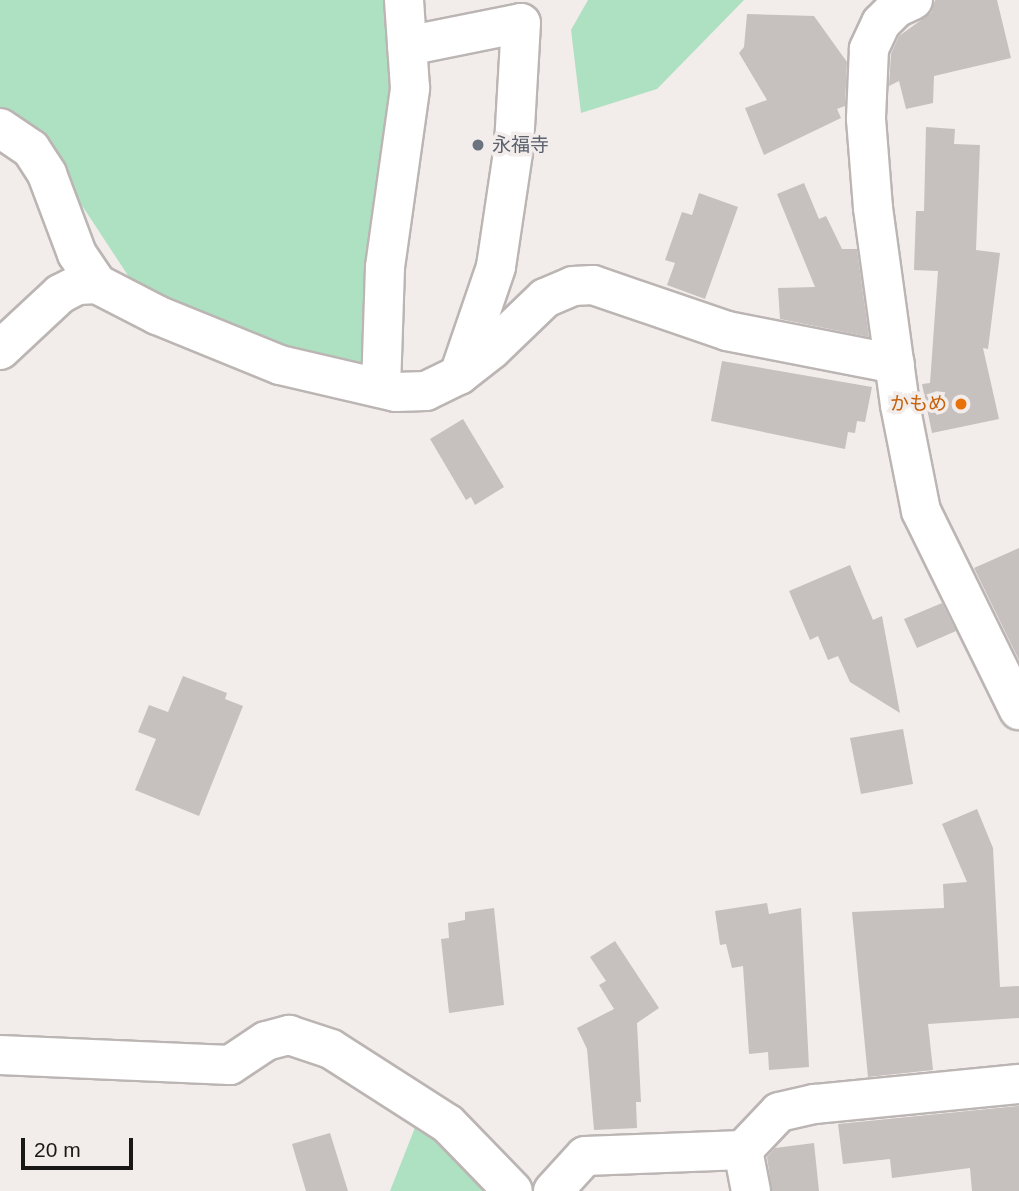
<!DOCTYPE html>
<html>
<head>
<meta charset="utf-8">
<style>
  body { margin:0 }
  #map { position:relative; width:1019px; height:1191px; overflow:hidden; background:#f2ecea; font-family:Arial,"Noto Sans JP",sans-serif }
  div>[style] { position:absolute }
  .green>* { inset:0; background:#aee1c1 }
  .building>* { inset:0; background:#c6c0be }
  .roads { filter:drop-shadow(2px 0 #bbb5b3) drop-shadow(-2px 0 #bbb5b3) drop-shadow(0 2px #bbb5b3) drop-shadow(0 -2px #bbb5b3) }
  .minor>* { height:38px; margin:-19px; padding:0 19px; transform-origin:19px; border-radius:19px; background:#fff }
  .dots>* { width:19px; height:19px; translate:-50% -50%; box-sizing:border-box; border:4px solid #f2ecea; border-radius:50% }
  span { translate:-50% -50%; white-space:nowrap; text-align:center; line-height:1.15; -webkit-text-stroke:7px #f2ecea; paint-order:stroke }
  .worship-label { font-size:19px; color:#5b616d }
  .left { translate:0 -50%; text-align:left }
  .food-label { font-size:19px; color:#c56008 }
  .right { translate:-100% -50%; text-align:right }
  .scale { position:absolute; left:21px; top:1138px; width:112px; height:32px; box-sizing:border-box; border:4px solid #1a1817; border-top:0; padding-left:9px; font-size:21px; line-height:24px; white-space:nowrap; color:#1a1817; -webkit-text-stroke:5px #f2ecea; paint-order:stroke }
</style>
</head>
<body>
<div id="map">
  <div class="green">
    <i style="clip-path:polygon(0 0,392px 0,398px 94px,363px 371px,279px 354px,146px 303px,83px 207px,0 135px)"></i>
    <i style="clip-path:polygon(588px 0,744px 0,657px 89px,581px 113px,571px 30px)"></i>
    <i style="clip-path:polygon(416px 1125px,464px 1158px,494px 1191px,390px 1191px)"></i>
  </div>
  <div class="building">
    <i style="clip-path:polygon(935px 0,997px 0,1011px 58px,934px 76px,933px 103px,906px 109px,899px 81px,889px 86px,891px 54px,899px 36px,931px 13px)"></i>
    <i style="clip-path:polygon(747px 14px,814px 16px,847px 62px,845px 106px,837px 109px,841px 118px,764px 155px,745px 108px,767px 100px,739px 53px,744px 47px)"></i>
    <i style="clip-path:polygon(926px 127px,955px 129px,954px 144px,980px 145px,976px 250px,1000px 253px,988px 349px,983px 348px,999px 419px,932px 433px,922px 384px,930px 383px,938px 271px,914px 270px,916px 211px,924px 211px)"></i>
    <i style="clip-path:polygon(804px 183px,819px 219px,826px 216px,842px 249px,857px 249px,869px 337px,780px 319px,778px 288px,815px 287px,777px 194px)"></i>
    <i style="clip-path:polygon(699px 193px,738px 207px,705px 299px,667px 285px,675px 263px,665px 260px,682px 212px,692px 215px)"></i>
    <i style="clip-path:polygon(722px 361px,872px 387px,865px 422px,857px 421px,855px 433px,848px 432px,845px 449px,711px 421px)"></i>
    <i style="clip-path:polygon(463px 419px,504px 487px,475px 505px,471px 497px,466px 500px,430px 439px)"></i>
    <i style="clip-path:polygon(1019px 548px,1019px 660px,974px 568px)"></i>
    <i style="clip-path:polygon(850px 565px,873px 620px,882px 616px,900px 713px,850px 682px,838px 656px,828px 660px,818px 636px,810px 640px,789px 591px)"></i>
    <i style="clip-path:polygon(942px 603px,956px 631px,917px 648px,904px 619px)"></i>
    <i style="clip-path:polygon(183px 676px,227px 693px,225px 699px,243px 706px,199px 816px,135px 790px,156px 739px,138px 732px,149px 705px,168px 712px)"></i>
    <i style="clip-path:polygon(903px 729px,913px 784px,861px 794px,850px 738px)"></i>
    <i style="clip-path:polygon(977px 809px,993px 848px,1000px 987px,1019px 986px,1019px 1018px,928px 1024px,933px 1070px,868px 1077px,852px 912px,944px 908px,943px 884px,967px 882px,942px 824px)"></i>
    <i style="clip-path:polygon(767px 903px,769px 914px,801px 908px,809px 1067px,769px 1070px,768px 1052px,749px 1054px,743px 966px,732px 968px,726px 944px,720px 945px,715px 911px)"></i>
    <i style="clip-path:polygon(494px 908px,504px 1005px,449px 1013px,441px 939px,449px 938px,448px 923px,465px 920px,465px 912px)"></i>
    <i style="clip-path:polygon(615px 941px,659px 1008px,637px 1023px,641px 1102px,636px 1102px,637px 1128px,594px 1130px,587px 1049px,577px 1028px,614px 1009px,599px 985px,606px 981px,590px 957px)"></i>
    <i style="clip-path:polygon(1019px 1106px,1019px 1191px,972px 1191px,970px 1168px,892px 1178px,890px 1159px,843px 1164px,838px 1124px)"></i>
    <i style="clip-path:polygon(330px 1133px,348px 1191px,306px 1191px,292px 1144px)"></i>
    <i style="clip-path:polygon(814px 1143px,819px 1191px,772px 1191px,767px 1157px,775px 1148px)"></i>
  </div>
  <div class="roads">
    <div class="minor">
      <i style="left:913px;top:0;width:19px;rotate:155deg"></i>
      <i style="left:896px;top:8px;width:21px;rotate:135deg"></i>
      <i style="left:881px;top:23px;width:29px;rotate:115deg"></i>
      <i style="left:869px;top:49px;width:70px;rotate:92.5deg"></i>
      <i style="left:866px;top:119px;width:89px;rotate:85.5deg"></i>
      <i style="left:873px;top:208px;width:199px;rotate:82.2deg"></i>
      <i style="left:900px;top:405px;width:108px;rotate:78.8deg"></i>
      <i style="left:921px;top:511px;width:222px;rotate:63.8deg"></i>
      <i style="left:407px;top:46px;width:116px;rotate:-11.4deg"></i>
      <i style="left:521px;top:23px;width:123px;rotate:93.3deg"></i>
      <i style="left:514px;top:146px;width:122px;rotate:98.5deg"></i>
      <i style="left:496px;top:267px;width:114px;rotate:108.9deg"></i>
      <i style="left:0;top:128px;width:37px;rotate:34deg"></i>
      <i style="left:31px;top:149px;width:30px;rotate:57deg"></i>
      <i style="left:47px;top:174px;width:85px;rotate:69.4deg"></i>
      <i style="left:77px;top:254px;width:36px;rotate:56deg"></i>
      <i style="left:0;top:350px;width:82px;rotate:-43deg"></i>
      <i style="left:60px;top:294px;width:20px;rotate:-27deg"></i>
      <i style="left:78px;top:285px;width:19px;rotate:-3deg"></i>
      <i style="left:97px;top:284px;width:68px;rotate:27.3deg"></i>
      <i style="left:157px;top:315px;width:133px;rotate:22.1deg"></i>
      <i style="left:280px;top:365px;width:119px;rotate:13.1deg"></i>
      <i style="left:396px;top:392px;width:30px;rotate:-2deg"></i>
      <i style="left:426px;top:391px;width:37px;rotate:-26deg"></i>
      <i style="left:459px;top:375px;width:41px;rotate:-38deg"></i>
      <i style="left:491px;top:350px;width:75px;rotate:-43.9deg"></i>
      <i style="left:545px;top:298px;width:30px;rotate:-23deg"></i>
      <i style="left:573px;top:286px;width:20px;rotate:-3deg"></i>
      <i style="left:593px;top:285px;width:142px;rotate:18.9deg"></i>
      <i style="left:727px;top:331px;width:171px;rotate:11.1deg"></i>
      <i style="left:381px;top:388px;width:121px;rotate:-88.1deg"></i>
      <i style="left:385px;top:267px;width:181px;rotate:-82deg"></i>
      <i style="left:410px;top:88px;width:88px;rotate:-93.9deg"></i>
      <i style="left:0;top:1055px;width:230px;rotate:2.5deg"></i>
      <i style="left:230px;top:1065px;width:43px;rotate:-33.7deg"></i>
      <i style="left:266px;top:1041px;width:24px;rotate:-15deg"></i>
      <i style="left:289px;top:1035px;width:44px;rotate:18.4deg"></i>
      <i style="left:331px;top:1049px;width:139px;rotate:32.7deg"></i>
      <i style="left:448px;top:1124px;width:93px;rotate:45.9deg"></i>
      <i style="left:743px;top:1150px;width:42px;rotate:79deg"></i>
      <i style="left:553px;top:1191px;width:47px;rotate:-47.6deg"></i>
      <i style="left:585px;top:1156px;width:158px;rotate:-2.2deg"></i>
      <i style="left:743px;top:1150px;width:52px;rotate:-46.5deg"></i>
      <i style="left:779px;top:1112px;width:37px;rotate:-13deg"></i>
      <i style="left:815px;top:1104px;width:205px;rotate:-5.6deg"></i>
    </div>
  </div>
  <div class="dots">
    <i style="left:478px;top:145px;background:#6b7280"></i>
    <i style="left:961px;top:404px;background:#e8710a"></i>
  </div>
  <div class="worship-label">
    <span class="left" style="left:492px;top:145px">永福寺</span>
  </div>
  <div class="food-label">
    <span class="right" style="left:947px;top:404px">かもめ</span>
  </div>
  <div class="scale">20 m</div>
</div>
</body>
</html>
